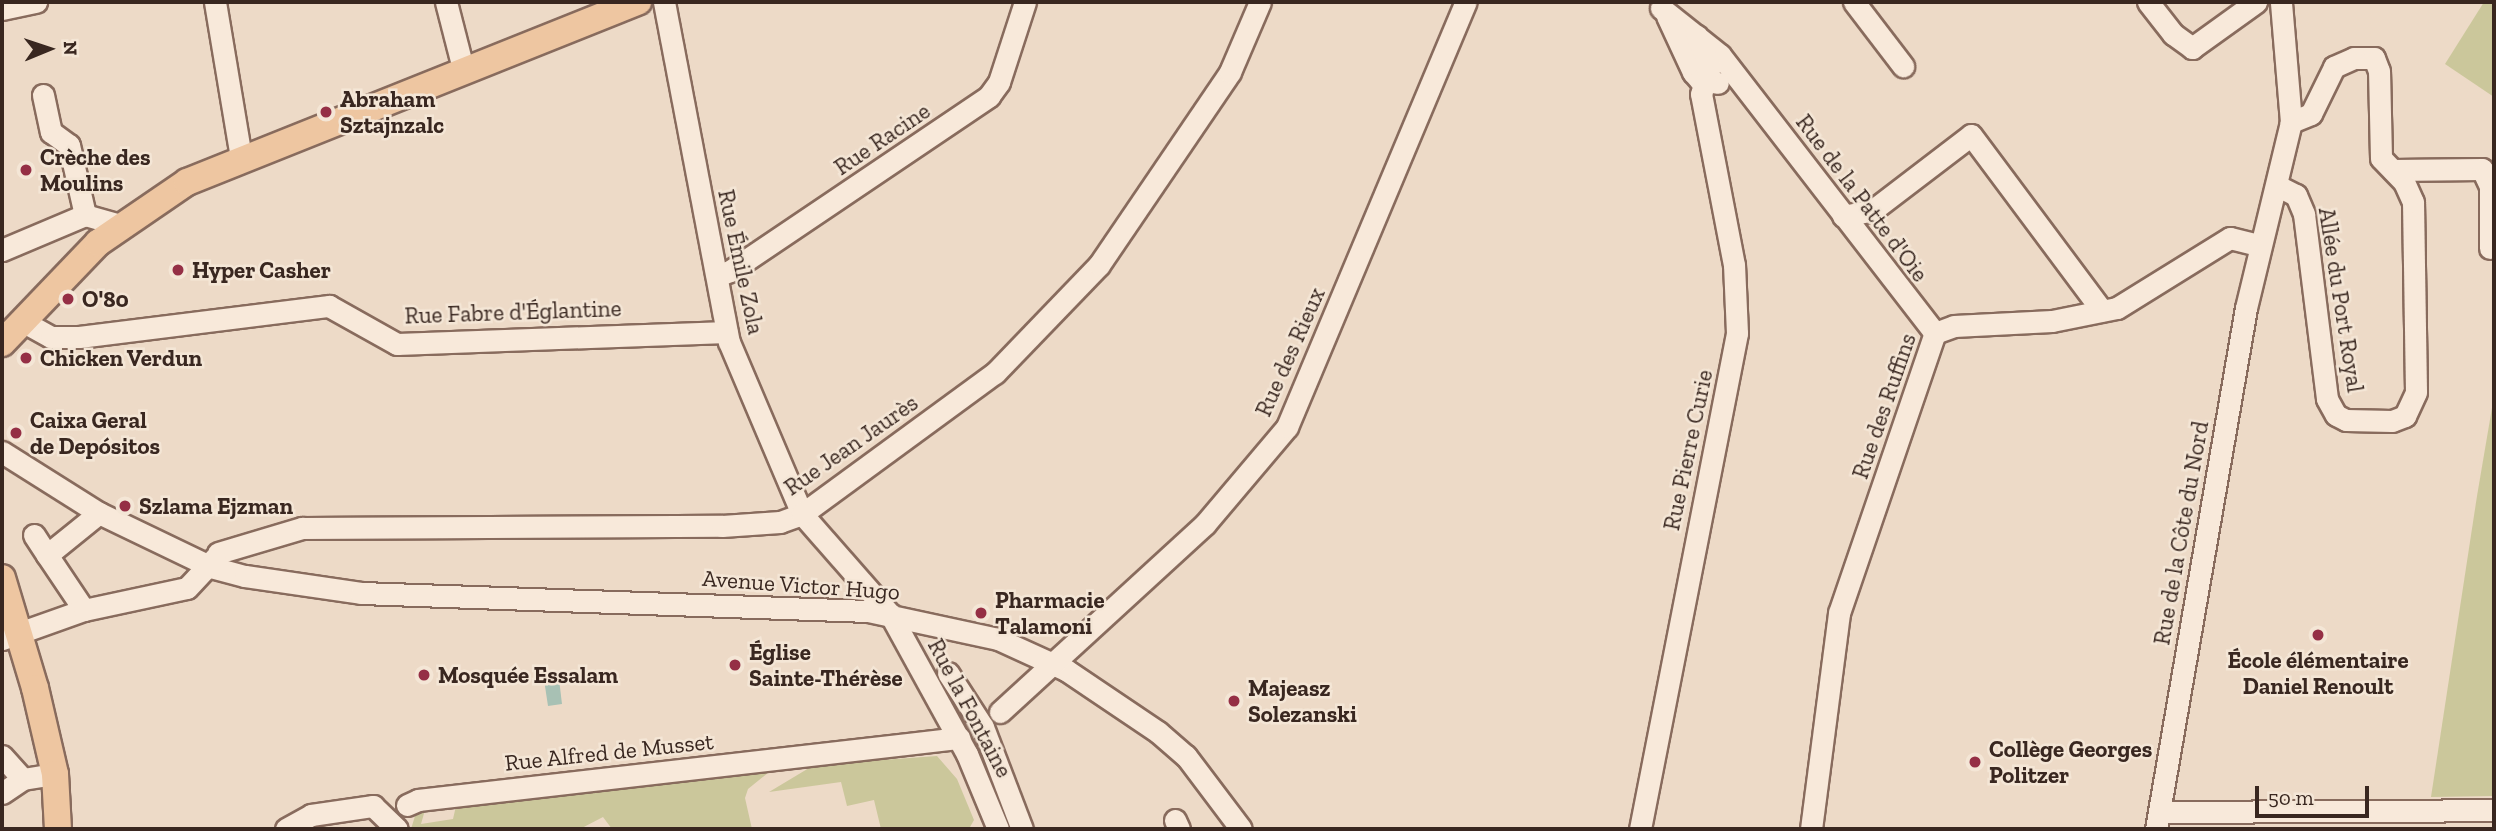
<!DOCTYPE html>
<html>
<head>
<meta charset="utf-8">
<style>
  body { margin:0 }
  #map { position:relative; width:2496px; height:831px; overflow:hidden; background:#eddac7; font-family:"Zilla Slab",serif }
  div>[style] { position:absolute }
  .green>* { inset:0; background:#cbc79b }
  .water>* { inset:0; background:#a8c1b4 }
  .roads { filter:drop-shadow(2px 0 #886b5d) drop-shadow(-2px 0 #886b5d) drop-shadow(0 2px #886b5d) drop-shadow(0 -2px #886b5d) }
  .minor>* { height:21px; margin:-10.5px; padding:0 10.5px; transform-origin:10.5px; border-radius:10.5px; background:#f8e9da }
  .major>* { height:26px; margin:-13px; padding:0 13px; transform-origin:13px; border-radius:13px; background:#eec6a1 }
  .dots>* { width:19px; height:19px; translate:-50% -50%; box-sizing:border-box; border:4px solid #f4e6d6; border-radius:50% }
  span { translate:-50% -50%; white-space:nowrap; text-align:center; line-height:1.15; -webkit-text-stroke:5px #f4e6d6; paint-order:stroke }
  .poi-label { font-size:23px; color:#392720; font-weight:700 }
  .left { translate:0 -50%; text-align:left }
  .street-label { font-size:23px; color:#392720 }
  .frame { position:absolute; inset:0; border:4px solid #392720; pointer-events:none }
  .north { position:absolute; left:14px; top:14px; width:70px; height:70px; -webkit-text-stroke:5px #f4e6d6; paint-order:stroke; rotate:88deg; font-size:19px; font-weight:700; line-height:28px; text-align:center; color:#392720 }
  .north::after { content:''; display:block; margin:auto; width:24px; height:32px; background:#392720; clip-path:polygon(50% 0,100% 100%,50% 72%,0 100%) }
  .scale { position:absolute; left:2255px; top:786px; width:114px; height:32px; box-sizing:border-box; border:4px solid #392720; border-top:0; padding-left:9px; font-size:21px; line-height:24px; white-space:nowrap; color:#392720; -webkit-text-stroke:5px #f4e6d6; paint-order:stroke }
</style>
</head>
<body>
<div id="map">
  <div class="green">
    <i style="clip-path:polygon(2484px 2px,2494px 2px,2494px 97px,2445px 64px)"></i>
    <i style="clip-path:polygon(2494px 396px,2494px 796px,2431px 797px,2477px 496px)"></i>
    <i style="clip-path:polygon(937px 756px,957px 779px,974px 820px,970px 827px,881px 829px,874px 800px,847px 806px,841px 782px,769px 792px,814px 765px)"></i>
    <i style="clip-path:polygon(769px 772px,748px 789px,745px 798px,752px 829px,612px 829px,603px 817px,580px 829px,411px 829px,415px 816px,425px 810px,421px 824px,453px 819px,456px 806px)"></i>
  </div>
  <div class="water">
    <i style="clip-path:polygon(558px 671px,562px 704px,548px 706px,543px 673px)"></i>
  </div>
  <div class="roads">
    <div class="minor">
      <i style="left:215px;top:2px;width:158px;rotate:80.5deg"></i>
      <i style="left:446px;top:2px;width:68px;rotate:75.6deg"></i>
      <i style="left:664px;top:2px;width:346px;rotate:79.2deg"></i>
      <i style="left:729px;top:342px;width:187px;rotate:67deg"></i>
      <i style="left:802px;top:514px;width:133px;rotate:48.7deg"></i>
      <i style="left:890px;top:614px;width:160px;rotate:61.2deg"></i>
      <i style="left:967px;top:754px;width:81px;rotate:67.5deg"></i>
      <i style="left:1854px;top:2px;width:81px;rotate:52.6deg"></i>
      <i style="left:2148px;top:2px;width:41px;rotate:52deg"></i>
      <i style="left:2173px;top:34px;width:24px;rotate:36deg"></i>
      <i style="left:2192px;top:48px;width:79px;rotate:-35.7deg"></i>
      <i style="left:1661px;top:8px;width:75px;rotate:38.5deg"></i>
      <i style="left:1720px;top:55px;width:351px;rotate:52.3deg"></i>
      <i style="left:2px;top:9px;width:35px;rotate:-12deg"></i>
      <i style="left:1667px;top:16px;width:62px;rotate:65.1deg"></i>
      <i style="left:1693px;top:72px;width:11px;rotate:49deg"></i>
      <i style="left:1700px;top:80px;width:18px;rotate:9deg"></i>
      <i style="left:43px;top:95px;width:38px;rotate:78deg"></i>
      <i style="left:51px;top:132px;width:22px;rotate:36deg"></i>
      <i style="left:69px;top:145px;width:72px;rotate:77.1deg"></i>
      <i style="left:2393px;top:170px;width:89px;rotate:-0.6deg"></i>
      <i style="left:2482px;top:169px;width:19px;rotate:65deg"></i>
      <i style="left:2490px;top:186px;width:62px;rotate:90deg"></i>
      <i style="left:2278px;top:186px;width:20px;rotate:27deg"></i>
      <i style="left:2296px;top:195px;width:21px;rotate:67deg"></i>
      <i style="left:2304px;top:214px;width:186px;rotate:82.9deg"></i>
      <i style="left:2327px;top:399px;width:18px;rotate:61deg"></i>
      <i style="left:2336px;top:415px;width:11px;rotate:27deg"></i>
      <i style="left:2346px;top:420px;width:46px;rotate:1.2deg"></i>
      <i style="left:2392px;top:421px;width:14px;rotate:-21deg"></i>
      <i style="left:2405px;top:416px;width:26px;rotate:-65deg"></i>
      <i style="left:2416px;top:392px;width:190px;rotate:-90.9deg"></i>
      <i style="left:2413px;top:202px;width:22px;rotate:-114deg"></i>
      <i style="left:2404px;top:182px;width:33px;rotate:-134deg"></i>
      <i style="left:2381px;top:158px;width:87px;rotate:-91.3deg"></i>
      <i style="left:2379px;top:71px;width:14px;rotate:-111deg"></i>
      <i style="left:2374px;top:58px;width:20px;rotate:180deg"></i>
      <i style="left:2354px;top:58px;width:22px;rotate:156deg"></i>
      <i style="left:2334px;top:67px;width:52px;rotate:116.1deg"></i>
      <i style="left:2311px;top:114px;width:22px;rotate:158deg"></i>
      <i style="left:1843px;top:216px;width:31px;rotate:-11deg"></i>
      <i style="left:1873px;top:210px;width:123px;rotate:-37.4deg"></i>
      <i style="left:1971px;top:135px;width:219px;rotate:53.3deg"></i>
      <i style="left:2px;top:250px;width:90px;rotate:-22.9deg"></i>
      <i style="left:85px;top:215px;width:35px;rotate:16deg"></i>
      <i style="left:717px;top:276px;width:14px;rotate:-21deg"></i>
      <i style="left:730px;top:271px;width:313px;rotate:-34deg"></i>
      <i style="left:989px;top:96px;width:17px;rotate:-54deg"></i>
      <i style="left:999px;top:82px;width:84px;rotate:-72deg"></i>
      <i style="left:22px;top:321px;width:33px;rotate:29deg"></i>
      <i style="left:51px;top:337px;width:28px"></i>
      <i style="left:79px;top:337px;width:252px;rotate:-7.1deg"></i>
      <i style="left:329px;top:306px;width:78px;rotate:29.2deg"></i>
      <i style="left:397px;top:344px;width:330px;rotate:-2.1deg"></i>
      <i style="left:2px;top:452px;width:115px;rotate:32.2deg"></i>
      <i style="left:99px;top:513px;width:124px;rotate:25.7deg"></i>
      <i style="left:211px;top:567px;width:35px;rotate:15deg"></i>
      <i style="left:245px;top:576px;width:117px;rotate:8.3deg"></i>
      <i style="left:361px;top:593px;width:507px;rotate:2.03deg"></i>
      <i style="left:868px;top:611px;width:133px;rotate:12.2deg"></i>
      <i style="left:998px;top:639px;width:75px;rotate:24.5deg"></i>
      <i style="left:1066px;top:670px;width:111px;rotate:34deg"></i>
      <i style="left:1158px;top:732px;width:37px;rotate:41deg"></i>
      <i style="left:1186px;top:756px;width:91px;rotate:53deg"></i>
      <i style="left:34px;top:535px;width:24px;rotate:57deg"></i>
      <i style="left:218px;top:553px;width:88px;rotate:-16.6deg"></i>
      <i style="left:302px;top:528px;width:420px;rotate:-0.3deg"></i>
      <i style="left:722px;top:526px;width:58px;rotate:-3.9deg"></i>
      <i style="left:780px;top:522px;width:23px;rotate:-20deg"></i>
      <i style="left:802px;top:514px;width:239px;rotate:-36.2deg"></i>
      <i style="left:995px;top:373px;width:150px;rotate:-46.1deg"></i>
      <i style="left:1099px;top:265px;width:233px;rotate:-55.8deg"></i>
      <i style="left:1230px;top:72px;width:76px;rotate:-66.8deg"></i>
      <i style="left:84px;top:610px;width:66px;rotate:-123.9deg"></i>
      <i style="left:47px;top:555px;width:67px;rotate:-38.9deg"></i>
      <i style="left:2px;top:639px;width:87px;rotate:-19.5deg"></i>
      <i style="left:84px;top:610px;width:105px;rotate:-12.1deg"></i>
      <i style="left:187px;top:588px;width:41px;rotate:-47deg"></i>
      <i style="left:948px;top:673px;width:64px;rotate:57.1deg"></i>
      <i style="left:983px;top:727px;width:109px;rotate:69.1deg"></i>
      <i style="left:1000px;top:712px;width:278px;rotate:-42.5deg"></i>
      <i style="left:1205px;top:524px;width:127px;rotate:-49.8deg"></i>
      <i style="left:1287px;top:427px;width:461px;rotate:-67.2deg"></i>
      <i style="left:2px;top:756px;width:31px;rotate:48deg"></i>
      <i style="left:2px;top:793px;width:25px;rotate:-34deg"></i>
      <i style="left:23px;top:779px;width:32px;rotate:-9deg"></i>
      <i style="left:407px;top:805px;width:12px;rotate:-24deg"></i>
      <i style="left:418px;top:800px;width:545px;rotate:-6.54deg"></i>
      <i style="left:2159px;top:812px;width:335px;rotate:-0.3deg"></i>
      <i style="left:1175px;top:820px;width:10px;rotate:66deg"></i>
      <i style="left:286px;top:829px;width:29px;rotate:-29deg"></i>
      <i style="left:311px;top:815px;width:63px;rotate:-8.3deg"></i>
      <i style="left:373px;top:806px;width:33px;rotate:44deg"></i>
      <i style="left:1640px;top:829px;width:505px;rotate:-78.93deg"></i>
      <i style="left:1737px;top:333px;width:68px;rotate:-92.5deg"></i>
      <i style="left:1734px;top:265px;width:174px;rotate:-100.9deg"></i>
      <i style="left:1701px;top:94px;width:28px;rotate:-72deg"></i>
      <i style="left:1710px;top:67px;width:34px;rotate:-113deg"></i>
      <i style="left:1811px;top:829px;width:218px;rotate:-82.6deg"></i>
      <i style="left:1839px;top:613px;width:296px;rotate:-71.1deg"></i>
      <i style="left:1935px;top:333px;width:20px;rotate:-20deg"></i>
      <i style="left:1954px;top:326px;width:98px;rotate:-2.9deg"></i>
      <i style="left:2052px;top:321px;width:66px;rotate:-11.3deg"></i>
      <i style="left:2117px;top:308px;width:133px;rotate:-31.8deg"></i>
      <i style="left:2230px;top:238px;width:29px;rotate:14deg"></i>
      <i style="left:2156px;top:829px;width:529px;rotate:-80.2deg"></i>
      <i style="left:2246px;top:308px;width:191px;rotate:-76.4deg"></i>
      <i style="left:2291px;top:122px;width:120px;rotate:-94.8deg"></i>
    </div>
    <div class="major">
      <i style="left:2px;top:343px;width:139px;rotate:-46.2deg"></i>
      <i style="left:98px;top:243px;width:108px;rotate:-34.4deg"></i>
      <i style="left:187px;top:182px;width:486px;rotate:-21.8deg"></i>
      <i style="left:2px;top:578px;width:115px;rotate:73.3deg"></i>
      <i style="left:35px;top:688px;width:88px;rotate:76.9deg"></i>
      <i style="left:55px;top:774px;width:55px;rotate:86.9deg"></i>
    </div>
  </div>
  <div class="dots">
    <i style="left:326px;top:112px;background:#952f45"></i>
    <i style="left:26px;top:170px;background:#952f45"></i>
    <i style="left:178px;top:270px;background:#952f45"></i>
    <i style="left:68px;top:299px;background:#952f45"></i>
    <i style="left:26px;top:358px;background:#952f45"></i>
    <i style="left:16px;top:433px;background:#952f45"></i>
    <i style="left:125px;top:506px;background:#952f45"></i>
    <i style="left:981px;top:613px;background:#952f45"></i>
    <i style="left:2318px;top:635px;background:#952f45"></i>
    <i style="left:735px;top:665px;background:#952f45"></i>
    <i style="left:424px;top:675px;background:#952f45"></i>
    <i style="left:1234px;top:701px;background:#952f45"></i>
    <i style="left:1975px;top:762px;background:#952f45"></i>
  </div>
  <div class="poi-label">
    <span class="left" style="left:340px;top:112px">Abraham<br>Sztajnzalc</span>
    <span class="left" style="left:40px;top:170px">Crèche des<br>Moulins</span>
    <span class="left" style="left:192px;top:270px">Hyper Casher</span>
    <span class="left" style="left:82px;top:299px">O'80</span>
    <span class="left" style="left:40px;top:358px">Chicken Verdun</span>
    <span class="left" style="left:30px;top:433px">Caixa Geral<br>de Depósitos</span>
    <span class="left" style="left:139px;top:506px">Szlama Ejzman</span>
    <span class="left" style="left:995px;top:613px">Pharmacie<br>Talamoni</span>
    <span class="left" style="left:749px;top:665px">Église<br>Sainte-Thérèse</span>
    <span style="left:2318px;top:673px">École élémentaire<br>Daniel Renoult</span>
    <span class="left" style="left:438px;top:675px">Mosquée Essalam</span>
    <span class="left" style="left:1248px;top:701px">Majeasz<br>Solezanski</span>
    <span class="left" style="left:1989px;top:762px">Collège Georges<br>Politzer</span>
  </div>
  <div class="street-label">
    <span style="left:882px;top:139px;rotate:-34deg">Rue Racine</span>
    <span style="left:1862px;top:198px;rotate:53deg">Rue de la Patte d'Oie</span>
    <span style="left:741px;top:262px;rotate:78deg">Rue Émile Zola</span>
    <span style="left:2341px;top:300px;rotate:81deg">Allée du Port Royal</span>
    <span style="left:513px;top:312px;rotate:-2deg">Rue Fabre d'Églantine</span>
    <span style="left:1290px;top:352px;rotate:-66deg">Rue des Rieux</span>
    <span style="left:1884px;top:406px;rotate:-71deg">Rue des Ruffins</span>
    <span style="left:851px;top:445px;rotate:-35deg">Rue Jean Jaurès</span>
    <span style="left:1688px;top:450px;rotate:-78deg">Rue Pierre Curie</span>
    <span style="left:2181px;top:533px;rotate:-80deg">Rue de la Côte du Nord</span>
    <span style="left:801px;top:585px;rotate:4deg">Avenue Victor Hugo</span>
    <span style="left:970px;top:708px;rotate:62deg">Rue la Fontaine</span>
    <span style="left:609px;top:752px;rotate:-6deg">Rue Alfred de Musset</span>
  </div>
  <div class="frame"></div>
  <div class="north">N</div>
  <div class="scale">50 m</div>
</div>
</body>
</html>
